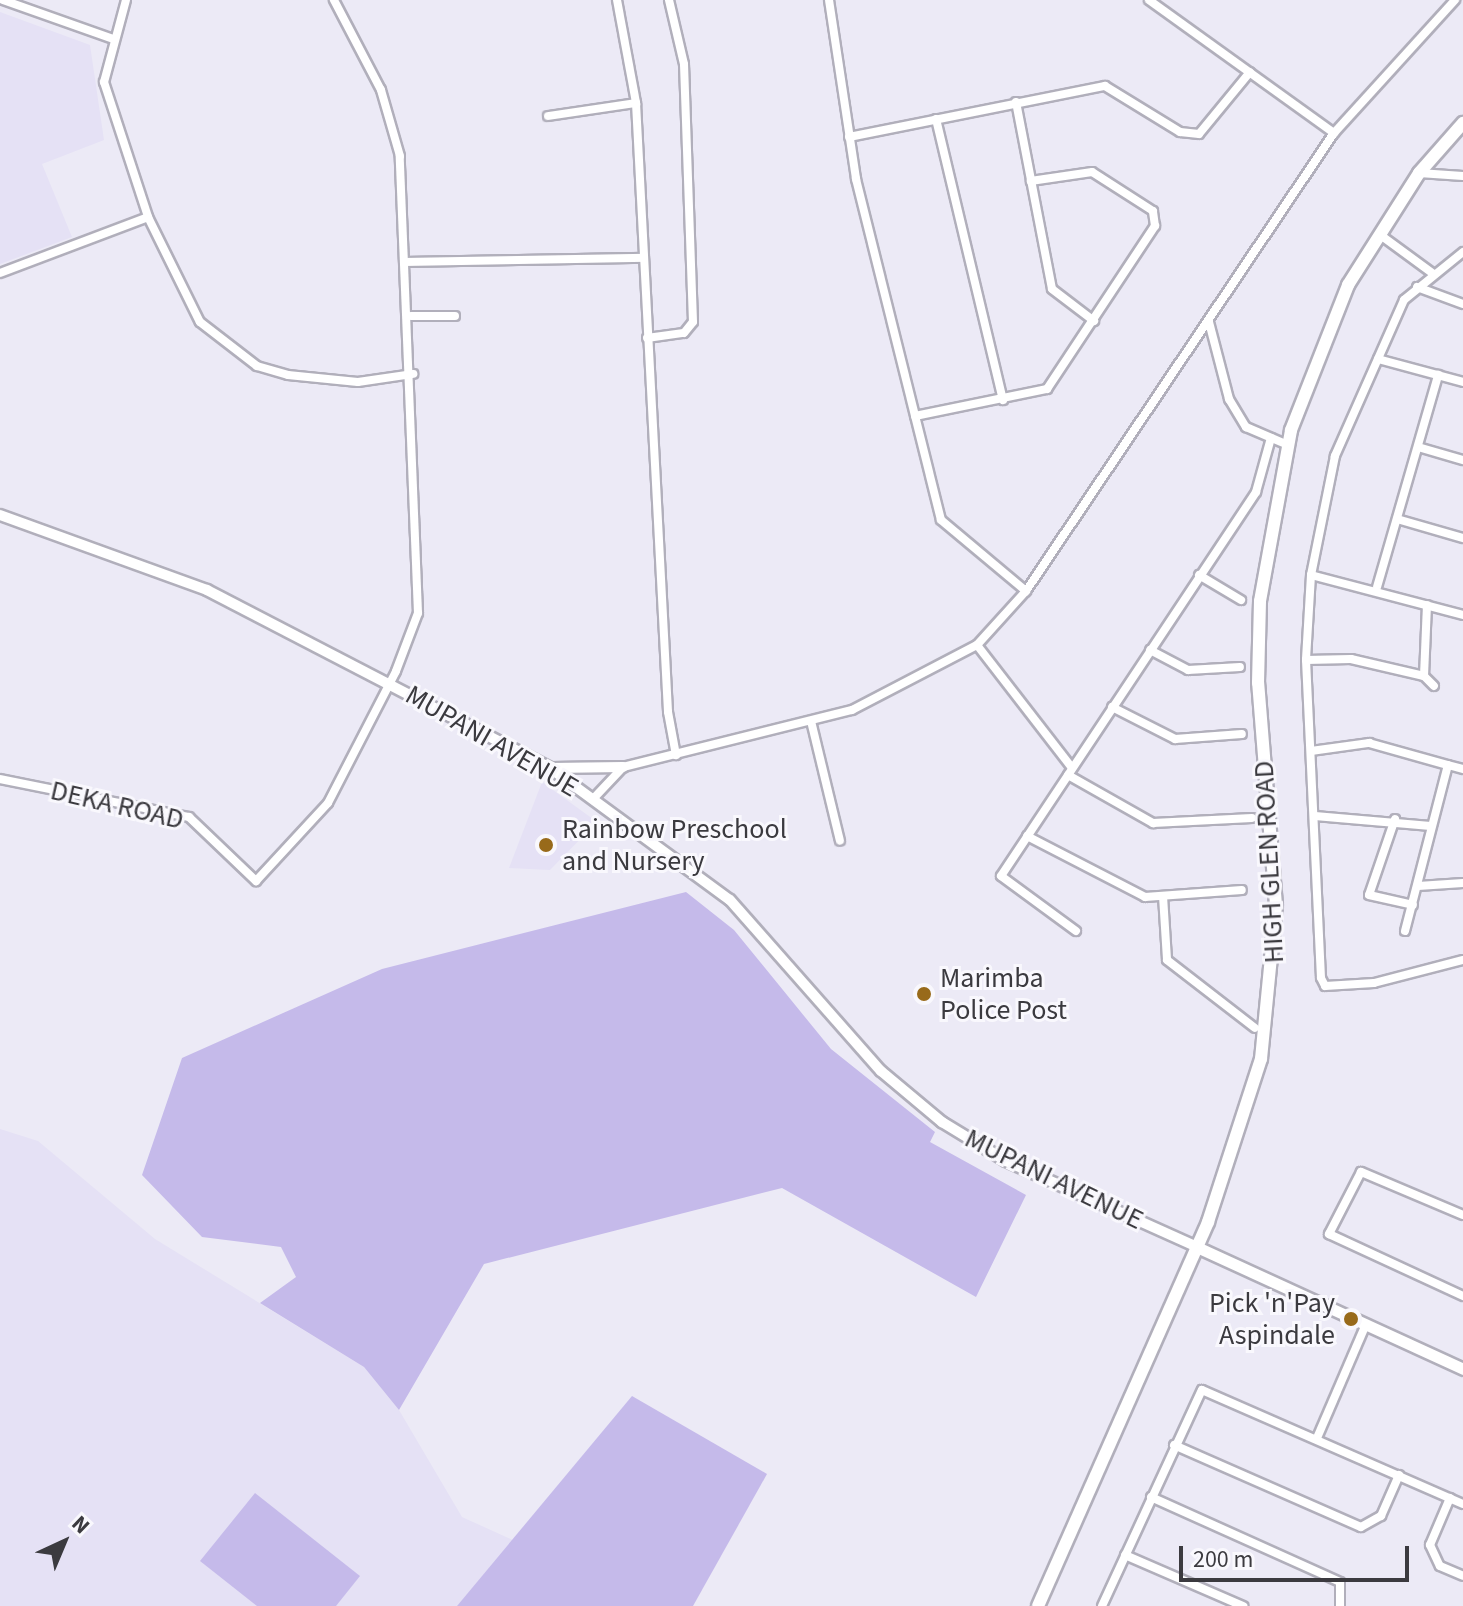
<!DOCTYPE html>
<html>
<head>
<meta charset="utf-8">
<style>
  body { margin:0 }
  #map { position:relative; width:1463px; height:1606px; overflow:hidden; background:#eceaf6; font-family:"Source Sans 3",sans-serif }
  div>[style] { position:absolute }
  .built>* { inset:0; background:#e5e1f5 }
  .green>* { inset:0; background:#c5baea }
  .roads { filter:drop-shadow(2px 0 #b1afbb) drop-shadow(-2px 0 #b1afbb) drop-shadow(0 2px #b1afbb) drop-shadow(0 -2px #b1afbb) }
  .minor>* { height:8px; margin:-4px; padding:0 4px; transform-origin:4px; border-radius:4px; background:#fff }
  .tertiary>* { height:10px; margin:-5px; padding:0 5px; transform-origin:5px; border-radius:5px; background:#fff }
  .secondary>* { height:11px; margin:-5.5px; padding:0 5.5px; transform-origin:5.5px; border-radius:5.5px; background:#fff }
  .primary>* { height:12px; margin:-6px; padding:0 6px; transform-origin:6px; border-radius:6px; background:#fff }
  .dots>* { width:22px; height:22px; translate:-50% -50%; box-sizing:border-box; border:4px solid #f9f8fd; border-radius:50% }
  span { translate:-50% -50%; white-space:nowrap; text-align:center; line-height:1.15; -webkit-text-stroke:6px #f9f8fd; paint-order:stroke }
  .street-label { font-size:28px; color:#3b3a3f }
  .poi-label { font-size:28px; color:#3b3a3f }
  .left { translate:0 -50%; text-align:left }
  .right { translate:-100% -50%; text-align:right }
  .north { position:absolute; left:24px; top:1502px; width:80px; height:80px; -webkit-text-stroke:6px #f9f8fd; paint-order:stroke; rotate:44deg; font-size:22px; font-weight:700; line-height:32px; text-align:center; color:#3b3a3f }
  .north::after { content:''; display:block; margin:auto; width:28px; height:36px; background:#3b3a3f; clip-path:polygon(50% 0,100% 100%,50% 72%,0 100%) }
  .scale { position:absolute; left:1179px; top:1546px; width:230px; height:36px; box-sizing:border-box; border:4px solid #3b3a3f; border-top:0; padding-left:10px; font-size:24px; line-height:28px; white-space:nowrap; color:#3b3a3f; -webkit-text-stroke:6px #f9f8fd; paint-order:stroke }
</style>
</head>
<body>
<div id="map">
  <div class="built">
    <i style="clip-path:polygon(0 12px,90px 45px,104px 140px,42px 164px,72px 237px,0 264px)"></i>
    <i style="clip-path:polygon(542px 782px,597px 822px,550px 870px,509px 868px)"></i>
    <i style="clip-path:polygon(0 1129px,38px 1141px,155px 1239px,364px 1367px,399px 1410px,462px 1517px,515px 1541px,457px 1606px,0 1606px)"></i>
  </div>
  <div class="green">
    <i style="clip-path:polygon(686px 892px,734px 930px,831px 1049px,935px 1132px,930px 1142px,1026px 1195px,976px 1297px,782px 1188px,484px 1264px,399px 1410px,364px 1367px,260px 1303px,296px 1277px,281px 1247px,202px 1237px,142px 1175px,182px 1058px,382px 969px)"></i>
    <i style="clip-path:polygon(632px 1396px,767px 1474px,693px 1606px,457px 1606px)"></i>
    <i style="clip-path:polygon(255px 1493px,360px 1576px,336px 1606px,257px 1606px,200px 1561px)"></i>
  </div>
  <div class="roads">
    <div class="minor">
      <i style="left:3px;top:0;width:117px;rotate:19.5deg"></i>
      <i style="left:126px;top:0;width:85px;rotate:105deg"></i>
      <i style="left:104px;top:82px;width:142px;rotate:71.9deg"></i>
      <i style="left:148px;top:217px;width:117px;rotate:63.7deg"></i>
      <i style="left:200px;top:322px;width:72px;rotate:37.7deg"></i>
      <i style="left:257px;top:366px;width:32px;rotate:16deg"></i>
      <i style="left:288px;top:375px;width:70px;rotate:5.7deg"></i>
      <i style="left:358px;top:382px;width:56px;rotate:-8.3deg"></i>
      <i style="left:617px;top:0;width:105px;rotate:79.5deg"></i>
      <i style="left:636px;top:103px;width:610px;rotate:86.99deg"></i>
      <i style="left:668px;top:712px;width:44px;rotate:79.5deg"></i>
      <i style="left:829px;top:0;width:181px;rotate:81.4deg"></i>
      <i style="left:856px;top:179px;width:351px;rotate:76deg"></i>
      <i style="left:941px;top:520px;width:111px;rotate:39.9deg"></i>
      <i style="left:1149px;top:0;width:228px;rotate:35.7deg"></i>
      <i style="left:1016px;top:102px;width:190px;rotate:79.1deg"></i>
      <i style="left:1052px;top:289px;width:53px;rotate:37.3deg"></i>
      <i style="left:548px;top:116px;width:89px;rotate:-8.4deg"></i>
      <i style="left:936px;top:119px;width:289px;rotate:76.6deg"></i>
      <i style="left:849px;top:137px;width:261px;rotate:-11.3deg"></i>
      <i style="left:1105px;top:86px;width:88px;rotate:31.5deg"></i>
      <i style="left:1180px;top:132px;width:19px;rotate:6deg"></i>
      <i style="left:1199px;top:134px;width:80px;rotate:-50.6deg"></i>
      <i style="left:1419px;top:173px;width:44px;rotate:3.9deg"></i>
      <i style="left:1379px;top:234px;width:66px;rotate:36.3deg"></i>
      <i style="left:1463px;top:252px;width:76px;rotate:140.9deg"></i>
      <i style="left:1404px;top:300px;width:171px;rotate:113.9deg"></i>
      <i style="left:1335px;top:456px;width:121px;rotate:101.4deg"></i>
      <i style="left:1311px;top:575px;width:85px;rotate:93.4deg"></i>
      <i style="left:1306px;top:660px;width:318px;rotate:87.3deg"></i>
      <i style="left:1321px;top:978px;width:9px;rotate:63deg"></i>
      <i style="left:1325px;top:986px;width:49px;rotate:-3.5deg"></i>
      <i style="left:1374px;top:983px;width:92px;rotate:-14.5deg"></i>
      <i style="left:408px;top:262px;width:235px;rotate:-1deg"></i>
      <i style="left:0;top:273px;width:158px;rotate:-20.7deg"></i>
      <i style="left:1417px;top:287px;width:49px;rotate:20.3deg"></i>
      <i style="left:411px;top:316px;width:44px"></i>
      <i style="left:1209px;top:322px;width:80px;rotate:75.4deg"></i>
      <i style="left:1229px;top:399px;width:33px;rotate:59deg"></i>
      <i style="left:1246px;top:427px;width:46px;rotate:23.2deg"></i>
      <i style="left:647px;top:338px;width:37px;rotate:-8deg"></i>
      <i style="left:684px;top:333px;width:14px;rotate:-51deg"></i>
      <i style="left:693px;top:322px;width:258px;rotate:-92deg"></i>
      <i style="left:684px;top:64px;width:66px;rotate:-103.2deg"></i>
      <i style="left:1378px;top:359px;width:88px;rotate:15.1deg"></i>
      <i style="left:915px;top:416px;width:135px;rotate:-11.6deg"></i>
      <i style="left:1047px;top:389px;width:196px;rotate:-56.5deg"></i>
      <i style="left:1155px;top:226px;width:15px;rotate:-98deg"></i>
      <i style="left:1153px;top:211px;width:72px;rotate:-147.4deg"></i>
      <i style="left:1092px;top:172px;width:62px;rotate:171.6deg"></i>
      <i style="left:1418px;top:447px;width:47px;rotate:16.1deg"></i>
      <i style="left:1397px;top:519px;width:69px;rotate:16.1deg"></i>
      <i style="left:1199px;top:575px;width:49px;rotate:30.8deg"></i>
      <i style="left:1311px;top:575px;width:157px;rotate:14.7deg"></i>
      <i style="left:1377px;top:587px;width:221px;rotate:-73.9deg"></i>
      <i style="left:977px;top:645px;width:155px;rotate:52.3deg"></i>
      <i style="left:1150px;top:650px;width:43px;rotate:27.8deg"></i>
      <i style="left:1188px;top:670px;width:52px;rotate:-3.3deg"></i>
      <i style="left:1306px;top:660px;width:45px;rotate:-1.3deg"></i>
      <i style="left:1351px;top:659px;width:75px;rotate:13.1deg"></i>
      <i style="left:1424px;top:676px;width:14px;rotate:45deg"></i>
      <i style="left:1424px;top:676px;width:71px;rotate:-87.6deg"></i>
      <i style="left:1112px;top:707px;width:71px;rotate:26.9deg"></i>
      <i style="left:1175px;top:739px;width:67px;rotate:-4.3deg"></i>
      <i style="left:811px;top:721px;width:123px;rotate:76.4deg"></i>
      <i style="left:1311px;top:751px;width:59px;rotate:-7.9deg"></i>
      <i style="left:1369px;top:743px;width:82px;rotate:15.6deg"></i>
      <i style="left:1068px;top:775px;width:98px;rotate:29.5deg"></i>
      <i style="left:1153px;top:823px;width:99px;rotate:-2.9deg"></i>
      <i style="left:0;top:779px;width:193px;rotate:11.4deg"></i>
      <i style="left:189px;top:817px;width:93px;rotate:43.7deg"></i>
      <i style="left:256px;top:881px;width:106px;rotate:-47.3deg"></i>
      <i style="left:328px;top:803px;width:148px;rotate:-62.7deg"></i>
      <i style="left:396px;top:671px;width:62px;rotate:-69.2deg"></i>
      <i style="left:418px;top:613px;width:457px;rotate:-92.3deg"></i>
      <i style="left:400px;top:156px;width:69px;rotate:-106.1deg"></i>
      <i style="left:381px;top:90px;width:102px;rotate:-117.6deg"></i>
      <i style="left:593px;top:799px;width:44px;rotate:-46.8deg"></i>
      <i style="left:623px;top:767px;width:236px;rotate:-14deg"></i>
      <i style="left:852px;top:710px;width:141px;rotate:-27.5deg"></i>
      <i style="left:977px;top:645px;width:73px;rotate:-47.8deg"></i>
      <i style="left:1026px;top:591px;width:552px;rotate:-56.08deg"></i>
      <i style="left:1334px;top:133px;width:180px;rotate:-47.7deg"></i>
      <i style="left:1315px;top:816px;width:116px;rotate:4.9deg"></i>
      <i style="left:1395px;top:819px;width:80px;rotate:108.9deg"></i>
      <i style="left:1369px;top:895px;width:45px;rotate:12.8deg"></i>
      <i style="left:1027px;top:836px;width:133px;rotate:27.3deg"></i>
      <i style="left:1145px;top:897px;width:97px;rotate:-4.1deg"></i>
      <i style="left:1418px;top:886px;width:45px;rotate:-3.8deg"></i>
      <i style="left:1163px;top:896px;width:64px;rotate:86.4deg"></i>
      <i style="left:1167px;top:960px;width:111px;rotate:37.7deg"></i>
      <i style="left:1076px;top:931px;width:93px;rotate:-143.7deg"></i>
      <i style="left:1001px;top:876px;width:461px;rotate:-56.4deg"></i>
      <i style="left:1256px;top:492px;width:56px;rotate:-74.5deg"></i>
      <i style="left:1405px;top:931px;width:171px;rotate:-75.5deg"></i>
      <i style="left:1448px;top:765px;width:16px;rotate:15deg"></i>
      <i style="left:1463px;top:1215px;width:111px;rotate:-157.1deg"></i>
      <i style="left:1361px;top:1172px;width:70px;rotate:117.3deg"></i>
      <i style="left:1329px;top:1234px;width:148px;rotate:24.8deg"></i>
      <i style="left:1317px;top:1438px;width:124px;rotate:-66.7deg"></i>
      <i style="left:1174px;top:1445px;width:204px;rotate:23.7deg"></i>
      <i style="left:1361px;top:1527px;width:23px;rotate:-29deg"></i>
      <i style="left:1381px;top:1516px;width:45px;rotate:-66.3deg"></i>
      <i style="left:1151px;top:1497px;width:207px;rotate:24.2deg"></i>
      <i style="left:1340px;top:1582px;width:24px;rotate:90deg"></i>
      <i style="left:1450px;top:1498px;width:51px;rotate:113.1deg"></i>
      <i style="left:1430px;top:1545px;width:23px;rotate:65deg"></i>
      <i style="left:1440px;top:1566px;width:25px;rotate:23deg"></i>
      <i style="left:1125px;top:1555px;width:129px;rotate:23.4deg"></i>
      <i style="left:1102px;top:1606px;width:238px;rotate:-65.2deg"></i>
      <i style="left:1202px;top:1390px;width:285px;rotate:23.6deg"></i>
    </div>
    <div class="tertiary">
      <i style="left:0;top:515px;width:220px;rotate:19.9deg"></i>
      <i style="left:207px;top:590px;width:386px;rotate:27.4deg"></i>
      <i style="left:550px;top:768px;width:223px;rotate:36.3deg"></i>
      <i style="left:730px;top:900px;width:228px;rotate:48.6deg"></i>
      <i style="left:881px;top:1071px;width:80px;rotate:39.9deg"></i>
      <i style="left:942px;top:1122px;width:75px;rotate:31.4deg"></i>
      <i style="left:1006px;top:1161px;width:209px;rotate:24.2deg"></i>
      <i style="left:552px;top:768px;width:71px;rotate:-0.8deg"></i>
    </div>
    <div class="secondary">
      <i style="left:1197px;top:1247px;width:293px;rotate:24.6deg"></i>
    </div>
    <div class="primary">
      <i style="left:1038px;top:1606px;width:420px;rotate:-66.1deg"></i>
      <i style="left:1208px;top:1222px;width:171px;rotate:-72deg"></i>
      <i style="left:1261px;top:1059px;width:155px;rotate:-84.4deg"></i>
      <i style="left:1276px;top:905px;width:223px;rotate:-94.6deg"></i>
      <i style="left:1258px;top:683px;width:82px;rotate:-88.6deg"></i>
      <i style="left:1260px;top:601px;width:174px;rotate:-79.7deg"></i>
      <i style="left:1291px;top:430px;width:156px;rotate:-68.5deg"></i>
      <i style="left:1348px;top:285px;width:133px;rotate:-57.6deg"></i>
      <i style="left:1419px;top:173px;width:67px;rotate:-48.7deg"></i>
    </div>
  </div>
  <div class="dots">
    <i style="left:546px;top:845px;background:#986a1a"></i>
    <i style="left:924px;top:994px;background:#986a1a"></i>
    <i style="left:1351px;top:1319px;background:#986a1a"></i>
  </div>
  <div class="street-label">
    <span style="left:492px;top:741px;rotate:30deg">MUPANI AVENUE</span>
    <span style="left:117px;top:805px;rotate:13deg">DEKA ROAD</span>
    <span style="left:1269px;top:862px;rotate:-93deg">HIGH GLEN ROAD</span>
    <span style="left:1054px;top:1179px;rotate:26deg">MUPANI AVENUE</span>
  </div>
  <div class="poi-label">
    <span class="left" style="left:562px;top:845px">Rainbow Preschool<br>and Nursery</span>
    <span class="left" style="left:940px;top:994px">Marimba<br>Police Post</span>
    <span class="right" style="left:1335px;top:1319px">Pick 'n'Pay<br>Aspindale</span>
  </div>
  <div class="north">N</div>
  <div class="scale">200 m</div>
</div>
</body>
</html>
